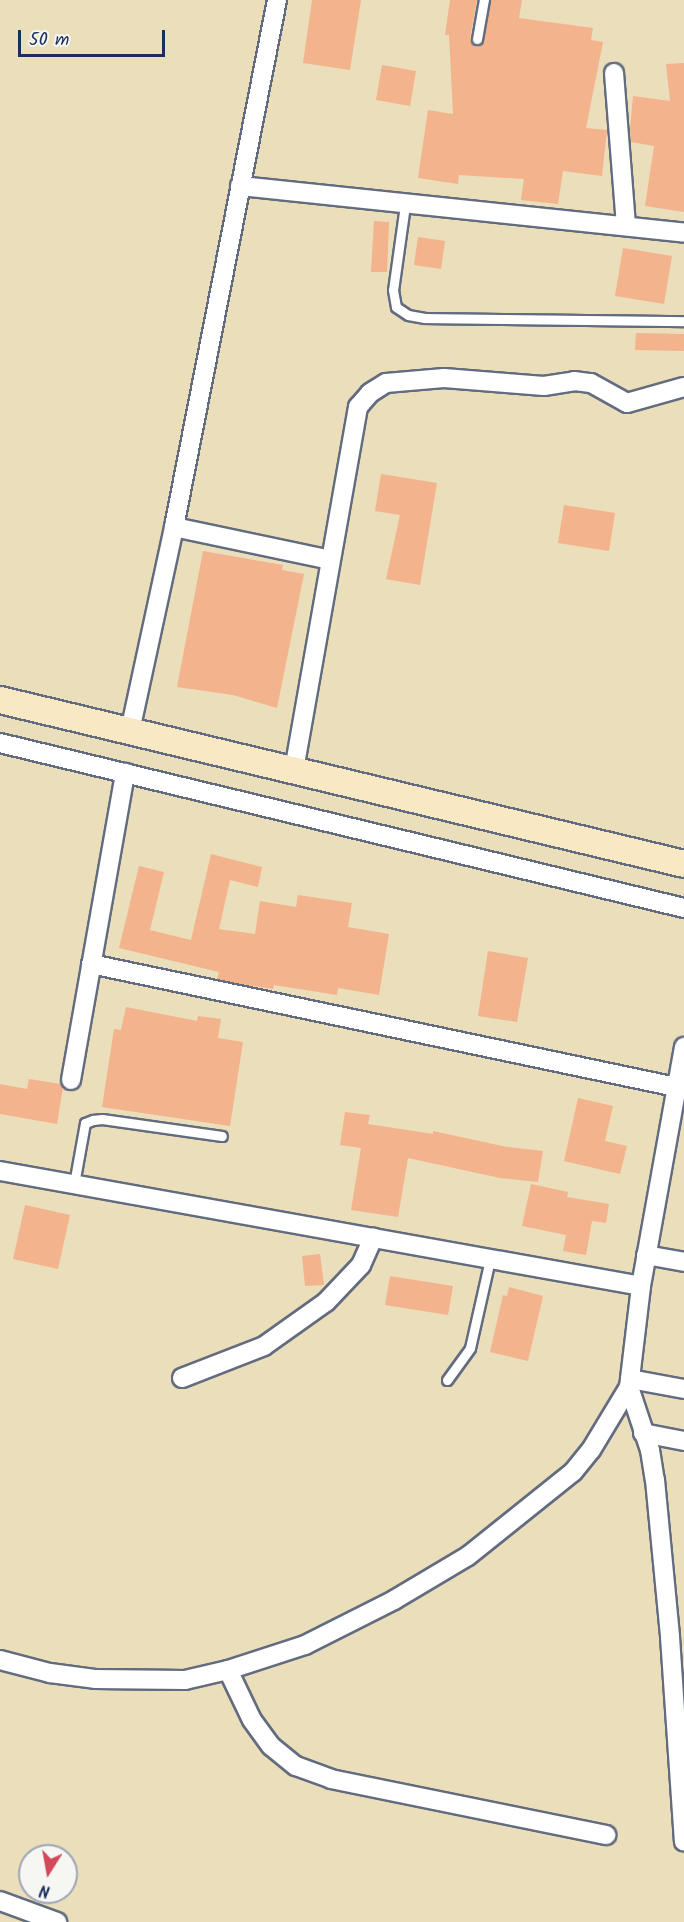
<!DOCTYPE html>
<html>
<head>
<meta charset="utf-8">
<style>
  body { margin:0 }
  #map { position:relative; width:684px; height:1922px; overflow:hidden; background:#eadebb; font-family:Kalam,sans-serif }
  div>[style] { position:absolute }
  .building>* { inset:0; background:#f3b38c }
  .roads { filter:drop-shadow(2px 0 #636c7f) drop-shadow(-2px 0 #636c7f) drop-shadow(0 2px #636c7f) drop-shadow(0 -2px #636c7f) }
  .lane>* { height:9px; margin:-4.5px; padding:0 4.5px; transform-origin:4.5px; border-radius:4.5px; background:#fff }
  .street>* { height:18px; margin:-9px; padding:0 9px; transform-origin:9px; border-radius:9px; background:#fff }
  .secondary>* { height:26px; margin:-13px; padding:0 13px; transform-origin:13px; border-radius:13px; background:#f8e8c3 }
  span { translate:-50% -50%; white-space:nowrap; text-align:center; line-height:1.15; -webkit-text-stroke:4.5px #f6f6f2; paint-order:stroke }
  .north { position:absolute; left:18px; top:1844px; width:60px; height:60px; box-sizing:border-box; background:#f6f6f2; border:2px solid #9ea6b7; border-radius:50%; rotate:191deg; font-size:16px; font-weight:700; line-height:24px; text-align:center; color:#1b2f5e }
  .north::after { content:''; display:block; margin:auto; width:21px; height:27px; background:#d1495b; clip-path:polygon(50% 0,100% 100%,50% 72%,0 100%) }
  .scale { position:absolute; left:18px; top:30px; width:147px; height:27px; box-sizing:border-box; border:3px solid #1b2f5e; border-top:0; padding-left:8px; font-size:18px; line-height:21px; white-space:nowrap; color:#1b2f5e; -webkit-text-stroke:4px #f6f6f2; paint-order:stroke }
</style>
</head>
<body>
<div id="map">
  <div class="building">
    <i style="clip-path:polygon(312px 0,361px 0,350px 70px,303px 63px)"></i>
    <i style="clip-path:polygon(450px 0,477px 0,470px 38px,475px 45px,483px 41px,491px 0,522px 0,519px 18px,593px 28px,591px 40px,603px 42px,586px 128px,607px 130px,602px 176px,563px 171px,558px 204px,521px 200px,524px 179px,459px 175px,458px 184px,418px 178px,428px 110px,453px 114px,449px 35px,445px 35px)"></i>
    <i style="clip-path:polygon(684px 63px,684px 212px,645px 206px,654px 146px,631px 142px,630px 129px,633px 96px,670px 101px,666px 64px)"></i>
    <i style="clip-path:polygon(382px 65px,416px 71px,410px 106px,376px 100px)"></i>
    <i style="clip-path:polygon(374px 221px,389px 222px,387px 272px,371px 272px)"></i>
    <i style="clip-path:polygon(418px 237px,445px 241px,441px 269px,414px 265px)"></i>
    <i style="clip-path:polygon(623px 248px,672px 256px,664px 304px,615px 296px)"></i>
    <i style="clip-path:polygon(636px 333px,684px 334px,684px 351px,635px 350px)"></i>
    <i style="clip-path:polygon(381px 474px,437px 483px,420px 585px,386px 579px,400px 515px,375px 511px)"></i>
    <i style="clip-path:polygon(564px 505px,615px 513px,609px 551px,558px 543px)"></i>
    <i style="clip-path:polygon(203px 551px,283px 565px,282px 570px,304px 574px,277px 708px,233px 695px,177px 687px)"></i>
    <i style="clip-path:polygon(211px 854px,262px 867px,258px 887px,230px 880px,219px 929px,255px 934px,260px 901px,296px 907px,298px 895px,352px 903px,348px 927px,389px 934px,379px 995px,338px 988px,337px 995px,274px 985px,273px 989px,240px 984px,217px 979px,219px 972px,119px 948px,139px 866px,164px 872px,150px 930px,191px 940px)"></i>
    <i style="clip-path:polygon(488px 951px,528px 958px,517px 1022px,478px 1016px)"></i>
    <i style="clip-path:polygon(126px 1007px,197px 1021px,198px 1016px,221px 1019px,218px 1038px,243px 1042px,230px 1126px,102px 1107px,114px 1029px,121px 1030px)"></i>
    <i style="clip-path:polygon(29px 1079px,61px 1084px,63px 1087px,57px 1124px,0 1114px,0 1084px,27px 1089px)"></i>
    <i style="clip-path:polygon(578px 1098px,613px 1106px,605px 1141px,627px 1146px,620px 1174px,564px 1161px)"></i>
    <i style="clip-path:polygon(345px 1112px,370px 1115px,368px 1124px,433px 1134px,433px 1131px,507px 1147px,543px 1151px,538px 1182px,500px 1178px,408px 1158px,398px 1217px,351px 1210px,361px 1148px,340px 1145px)"></i>
    <i style="clip-path:polygon(531px 1184px,568px 1192px,567px 1197px,609px 1204px,606px 1223px,592px 1221px,586px 1255px,563px 1251px,566px 1235px,522px 1226px)"></i>
    <i style="clip-path:polygon(25px 1205px,70px 1215px,58px 1269px,13px 1259px)"></i>
    <i style="clip-path:polygon(320px 1254px,324px 1285px,305px 1286px,302px 1256px)"></i>
    <i style="clip-path:polygon(390px 1276px,453px 1286px,448px 1315px,385px 1305px)"></i>
    <i style="clip-path:polygon(509px 1287px,543px 1296px,528px 1361px,490px 1352px,503px 1295px,507px 1296px)"></i>
  </div>
  <div class="roads">
    <div class="lane">
      <i style="left:477px;top:39px;width:40px;rotate:-80deg"></i>
      <i style="left:405px;top:205px;width:86px;rotate:98deg"></i>
      <i style="left:393px;top:290px;width:17px;rotate:80deg"></i>
      <i style="left:396px;top:307px;width:14px;rotate:34deg"></i>
      <i style="left:408px;top:315px;width:17px;rotate:10deg"></i>
      <i style="left:425px;top:318px;width:259px;rotate:0.7deg"></i>
      <i style="left:74px;top:1184px;width:62px;rotate:-79.8deg"></i>
      <i style="left:85px;top:1123px;width:9px;rotate:-21deg"></i>
      <i style="left:93px;top:1120px;width:9px;rotate:-6deg"></i>
      <i style="left:102px;top:1119px;width:121px;rotate:8.1deg"></i>
      <i style="left:447px;top:1380px;width:39px;rotate:-54deg"></i>
      <i style="left:470px;top:1348px;width:91px;rotate:-77.3deg"></i>
    </div>
    <div class="street">
      <i style="left:614px;top:73px;width:153px;rotate:85.5deg"></i>
      <i style="left:240px;top:186px;width:446px;rotate:6deg"></i>
      <i style="left:174px;top:527px;width:159px;rotate:11.9deg"></i>
      <i style="left:130px;top:731px;width:209px;rotate:-77.8deg"></i>
      <i style="left:174px;top:527px;width:537px;rotate:-78.94deg"></i>
      <i style="left:0;top:743px;width:704px;rotate:13.56deg"></i>
      <i style="left:294px;top:770px;width:369px;rotate:-80deg"></i>
      <i style="left:358px;top:407px;width:18px;rotate:-49deg"></i>
      <i style="left:370px;top:393px;width:19px;rotate:-32deg"></i>
      <i style="left:386px;top:383px;width:58px;rotate:-4.9deg"></i>
      <i style="left:444px;top:378px;width:100px;rotate:4.6deg"></i>
      <i style="left:544px;top:386px;width:30px;rotate:-9deg"></i>
      <i style="left:574px;top:381px;width:17px;rotate:7deg"></i>
      <i style="left:591px;top:383px;width:41px;rotate:29.1deg"></i>
      <i style="left:627px;top:403px;width:59px;rotate:-15.7deg"></i>
      <i style="left:91px;top:964px;width:598px;rotate:11.87deg"></i>
      <i style="left:71px;top:1080px;width:312px;rotate:-80deg"></i>
      <i style="left:0;top:1171px;width:651px;rotate:10.17deg"></i>
      <i style="left:646px;top:1255px;width:39px;rotate:10deg"></i>
      <i style="left:182px;top:1378px;width:88px;rotate:-21.3deg"></i>
      <i style="left:264px;top:1346px;width:76px;rotate:-35.4deg"></i>
      <i style="left:326px;top:1302px;width:51px;rotate:-46.6deg"></i>
      <i style="left:361px;top:1265px;width:30px;rotate:-66deg"></i>
      <i style="left:630px;top:1379px;width:55px;rotate:10.5deg"></i>
      <i style="left:629px;top:1387px;width:66px;rotate:71.6deg"></i>
      <i style="left:650px;top:1450px;width:30px;rotate:81deg"></i>
      <i style="left:655px;top:1480px;width:158px;rotate:84.5deg"></i>
      <i style="left:670px;top:1637px;width:205px;rotate:86.1deg"></i>
      <i style="left:643px;top:1433px;width:42px;rotate:11deg"></i>
      <i style="left:0;top:1660px;width:52px;rotate:14.6deg"></i>
      <i style="left:50px;top:1673px;width:45px;rotate:7.6deg"></i>
      <i style="left:95px;top:1679px;width:90px;rotate:0.6deg"></i>
      <i style="left:185px;top:1680px;width:44px;rotate:-13.1deg"></i>
      <i style="left:228px;top:1670px;width:81px;rotate:-18deg"></i>
      <i style="left:305px;top:1645px;width:100px;rotate:-26.8deg"></i>
      <i style="left:394px;top:1600px;width:86px;rotate:-30.7deg"></i>
      <i style="left:468px;top:1556px;width:134px;rotate:-38.7deg"></i>
      <i style="left:573px;top:1472px;width:28px;rotate:-51deg"></i>
      <i style="left:591px;top:1450px;width:74px;rotate:-58.9deg"></i>
      <i style="left:629px;top:1387px;width:102px;rotate:-83.2deg"></i>
      <i style="left:641px;top:1286px;width:243px;rotate:-79.8deg"></i>
      <i style="left:228px;top:1670px;width:55px;rotate:64.4deg"></i>
      <i style="left:252px;top:1720px;width:32px;rotate:54deg"></i>
      <i style="left:271px;top:1746px;width:32px;rotate:39deg"></i>
      <i style="left:296px;top:1766px;width:37px;rotate:20deg"></i>
      <i style="left:331px;top:1779px;width:281px;rotate:11.5deg"></i>
      <i style="left:0;top:1901px;width:61px;rotate:20.2deg"></i>
    </div>
    <div class="secondary">
      <i style="left:0;top:700px;width:703px;rotate:13.48deg"></i>
    </div>
  </div>
  <div class="north">N</div>
  <div class="scale">50 m</div>
</div>
</body>
</html>
